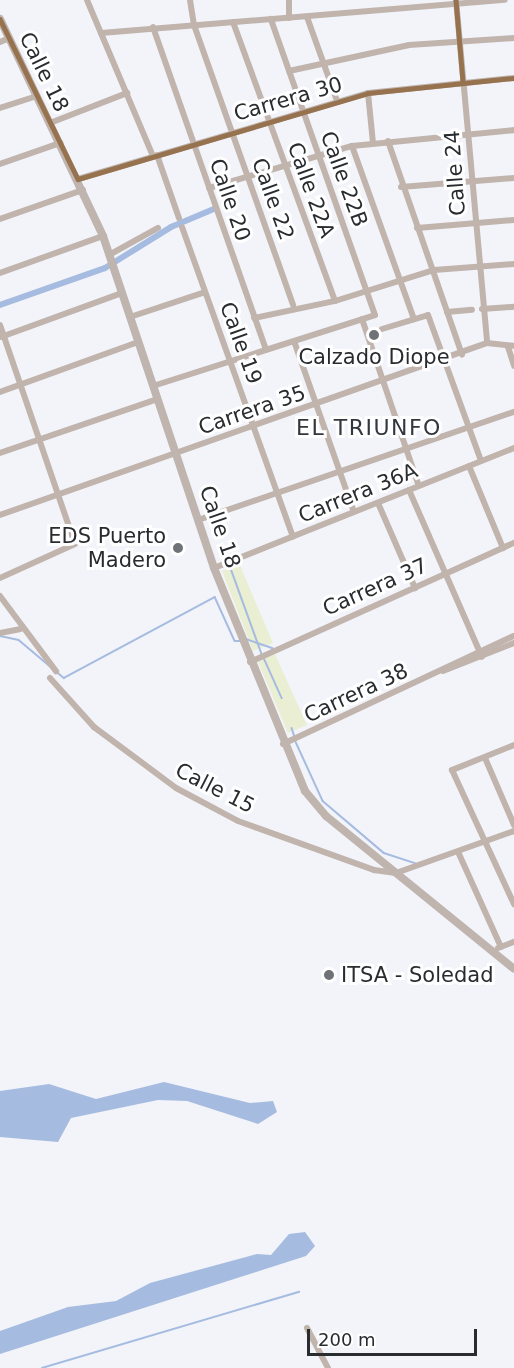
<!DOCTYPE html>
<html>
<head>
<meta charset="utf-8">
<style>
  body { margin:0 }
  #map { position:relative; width:514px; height:1368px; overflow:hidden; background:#f2f4fa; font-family:"DejaVu Sans",sans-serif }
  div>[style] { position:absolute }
  .green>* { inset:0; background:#eaefd4 }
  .water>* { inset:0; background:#a6bbe0 }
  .stream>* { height:1.5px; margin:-0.75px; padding:0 0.75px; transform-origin:0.75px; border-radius:0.75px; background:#a6bbe0 }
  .canal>* { height:6px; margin:-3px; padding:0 3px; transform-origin:3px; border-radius:3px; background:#a6bbe0 }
  .minor>* { height:6px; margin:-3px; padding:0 3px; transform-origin:3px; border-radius:3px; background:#c0b4ad }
  .major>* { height:8px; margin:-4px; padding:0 4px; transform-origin:4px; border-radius:4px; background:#bfb4ae }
  .bus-1>* { height:4.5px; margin:-2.25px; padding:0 2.25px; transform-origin:2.25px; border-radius:2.25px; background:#96724f }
  .dots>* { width:16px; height:16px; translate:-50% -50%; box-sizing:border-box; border:3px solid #fff; border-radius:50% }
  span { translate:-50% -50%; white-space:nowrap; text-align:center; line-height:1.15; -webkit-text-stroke:6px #fff; paint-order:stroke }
  .street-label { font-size:21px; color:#292c2f }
  .poi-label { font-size:21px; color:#292c2f }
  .right { translate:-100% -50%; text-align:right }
  .left { translate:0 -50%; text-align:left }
  .neighbourhood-label { font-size:22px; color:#32363d; letter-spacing:1.5px }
  .scale { position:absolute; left:307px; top:1329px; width:170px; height:27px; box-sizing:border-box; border:3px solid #292c2f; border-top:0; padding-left:8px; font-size:18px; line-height:21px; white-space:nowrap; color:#292c2f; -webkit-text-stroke:4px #fff; paint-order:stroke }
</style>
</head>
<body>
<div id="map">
  <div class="green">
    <i style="clip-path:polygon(239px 563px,273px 643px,253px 651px,222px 571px)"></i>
    <i style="clip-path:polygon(275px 654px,307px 725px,288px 733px,258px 662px)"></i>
  </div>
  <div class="water">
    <i style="clip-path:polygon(164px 1082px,250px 1103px,273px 1101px,277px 1112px,258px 1124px,187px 1101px,158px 1100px,71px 1118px,58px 1142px,0 1137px,0 1091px,49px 1084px,96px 1099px)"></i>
    <i style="clip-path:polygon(305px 1232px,315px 1246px,306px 1256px,0 1354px,0 1331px,68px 1307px,116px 1301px,150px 1283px,257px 1254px,271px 1255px,289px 1234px)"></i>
  </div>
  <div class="stream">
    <i style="left:229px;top:563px;width:97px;rotate:70.1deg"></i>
    <i style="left:0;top:636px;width:19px;rotate:12deg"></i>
    <i style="left:19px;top:640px;width:59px;rotate:40.2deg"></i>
    <i style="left:64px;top:678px;width:171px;rotate:-28.2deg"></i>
    <i style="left:215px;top:597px;width:48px;rotate:65.6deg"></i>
    <i style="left:235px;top:641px;width:7px"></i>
    <i style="left:246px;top:639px;width:28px;rotate:19deg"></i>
    <i style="left:264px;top:658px;width:44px;rotate:65.8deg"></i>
    <i style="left:292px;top:728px;width:9px;rotate:72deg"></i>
    <i style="left:296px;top:742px;width:65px;rotate:65.4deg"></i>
    <i style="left:323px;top:801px;width:80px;rotate:40.4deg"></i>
    <i style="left:384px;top:853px;width:33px;rotate:18deg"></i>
    <i style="left:42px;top:1368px;width:268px;rotate:-16.5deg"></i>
  </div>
  <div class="canal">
    <i style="left:0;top:305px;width:111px;rotate:-19.4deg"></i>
    <i style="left:105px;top:268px;width:78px;rotate:-31.8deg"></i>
    <i style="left:171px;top:227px;width:49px;rotate:-22.9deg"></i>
  </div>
  <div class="minor">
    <i style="left:87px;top:0;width:169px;rotate:67.1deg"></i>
    <i style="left:190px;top:0;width:25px;rotate:81deg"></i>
    <i style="left:194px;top:25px;width:297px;rotate:70.5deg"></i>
    <i style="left:289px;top:0;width:18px;rotate:90deg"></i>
    <i style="left:456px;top:0;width:344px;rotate:84.8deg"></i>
    <i style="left:307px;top:17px;width:89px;rotate:70.3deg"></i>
    <i style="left:233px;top:22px;width:297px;rotate:69.9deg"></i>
    <i style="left:153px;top:27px;width:342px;rotate:70.7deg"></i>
    <i style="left:101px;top:33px;width:405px;rotate:-4.7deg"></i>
    <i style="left:0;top:42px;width:8px;rotate:-23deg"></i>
    <i style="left:289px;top:71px;width:123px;rotate:-12.2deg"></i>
    <i style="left:409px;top:45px;width:105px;rotate:-3.8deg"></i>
    <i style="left:368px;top:93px;width:50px;rotate:84.3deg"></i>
    <i style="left:0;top:108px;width:38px;rotate:-18deg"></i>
    <i style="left:50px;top:123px;width:83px;rotate:-21.3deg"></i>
    <i style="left:388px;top:141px;width:226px;rotate:70.9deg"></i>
    <i style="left:352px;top:146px;width:184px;rotate:70.3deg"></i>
    <i style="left:157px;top:155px;width:67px;rotate:70.8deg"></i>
    <i style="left:0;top:164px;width:64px;rotate:-19.3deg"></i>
    <i style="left:78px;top:179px;width:302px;rotate:-16.5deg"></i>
    <i style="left:368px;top:93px;width:147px;rotate:-5.9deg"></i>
    <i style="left:401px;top:187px;width:113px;rotate:-4.6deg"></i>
    <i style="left:209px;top:188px;width:149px;rotate:-16.4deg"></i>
    <i style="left:352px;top:146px;width:163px;rotate:-5.6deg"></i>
    <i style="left:0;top:219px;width:88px;rotate:-19.3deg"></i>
    <i style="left:182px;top:227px;width:329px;rotate:70.3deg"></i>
    <i style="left:417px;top:228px;width:97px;rotate:-4.7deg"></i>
    <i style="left:109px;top:255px;width:56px;rotate:-28.9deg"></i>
    <i style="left:0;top:273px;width:109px;rotate:-19.8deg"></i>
    <i style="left:482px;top:309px;width:32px;rotate:-4deg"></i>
    <i style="left:447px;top:312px;width:25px;rotate:-5deg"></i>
    <i style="left:130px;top:317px;width:79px;rotate:-18.4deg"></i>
    <i style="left:254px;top:318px;width:83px;rotate:-11.9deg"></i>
    <i style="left:335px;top:301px;width:104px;rotate:-17.4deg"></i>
    <i style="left:434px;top:270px;width:80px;rotate:-4.3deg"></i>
    <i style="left:362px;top:319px;width:176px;rotate:71.2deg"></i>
    <i style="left:0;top:325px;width:231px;rotate:71.1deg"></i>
    <i style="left:75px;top:544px;width:82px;rotate:155.6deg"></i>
    <i style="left:382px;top:329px;width:48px;rotate:-16.9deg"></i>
    <i style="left:428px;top:315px;width:155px;rotate:70deg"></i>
    <i style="left:1px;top:337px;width:129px;rotate:-20deg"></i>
    <i style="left:294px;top:341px;width:181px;rotate:70.7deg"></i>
    <i style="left:487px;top:343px;width:27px;rotate:6deg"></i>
    <i style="left:508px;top:347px;width:20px;rotate:72deg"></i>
    <i style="left:153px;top:386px;width:233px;rotate:-17.7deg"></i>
    <i style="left:375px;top:315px;width:314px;rotate:-109.4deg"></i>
    <i style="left:0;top:392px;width:147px;rotate:-19.9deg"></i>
    <i style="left:0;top:453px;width:167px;rotate:-18.9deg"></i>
    <i style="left:469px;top:466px;width:89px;rotate:67.5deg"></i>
    <i style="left:409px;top:490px;width:182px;rotate:66.4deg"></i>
    <i style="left:378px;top:503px;width:93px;rotate:66.5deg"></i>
    <i style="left:0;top:515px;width:516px;rotate:-19.45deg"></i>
    <i style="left:198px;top:520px;width:334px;rotate:-18.9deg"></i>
    <i style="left:214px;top:568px;width:323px;rotate:-21.8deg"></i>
    <i style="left:0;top:596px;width:94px;rotate:53.3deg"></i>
    <i style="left:0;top:633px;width:21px;rotate:-11deg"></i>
    <i style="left:250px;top:662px;width:290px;rotate:-24.3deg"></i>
    <i style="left:443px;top:671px;width:76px;rotate:-21.5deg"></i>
    <i style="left:50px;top:678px;width:66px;rotate:48.1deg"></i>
    <i style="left:94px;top:727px;width:102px;rotate:36.6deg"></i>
    <i style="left:176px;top:788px;width:70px;rotate:28deg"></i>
    <i style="left:238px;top:821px;width:145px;rotate:19.8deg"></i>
    <i style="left:374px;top:870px;width:22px;rotate:8deg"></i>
    <i style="left:396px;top:873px;width:125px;rotate:-19.6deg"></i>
    <i style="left:283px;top:744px;width:255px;rotate:-25.1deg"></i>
    <i style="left:514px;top:745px;width:67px;rotate:158deg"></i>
    <i style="left:452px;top:770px;width:148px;rotate:65.2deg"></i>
    <i style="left:485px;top:758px;width:73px;rotate:66.6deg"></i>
    <i style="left:459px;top:854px;width:102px;rotate:65.7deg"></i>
    <i style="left:498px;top:948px;width:17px;rotate:-21deg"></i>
    <i style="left:307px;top:1328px;width:45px;rotate:62.3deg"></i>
  </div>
  <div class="major">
    <i style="left:0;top:19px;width:240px;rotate:64.6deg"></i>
    <i style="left:103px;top:236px;width:350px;rotate:71.5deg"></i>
    <i style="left:214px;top:568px;width:241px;rotate:67.8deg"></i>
    <i style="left:305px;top:791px;width:33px;rotate:50deg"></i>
    <i style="left:326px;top:816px;width:242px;rotate:39.1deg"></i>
  </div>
  <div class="bus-1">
    <i style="left:456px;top:0;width:82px;rotate:85.1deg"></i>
    <i style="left:0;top:19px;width:178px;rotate:64deg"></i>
    <i style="left:78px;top:179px;width:302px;rotate:-16.5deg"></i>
    <i style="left:368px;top:93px;width:147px;rotate:-5.9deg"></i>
  </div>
  <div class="dots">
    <i style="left:374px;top:335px;background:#6f7276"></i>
    <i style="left:178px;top:548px;background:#6f7276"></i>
    <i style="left:329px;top:975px;background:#6f7276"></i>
  </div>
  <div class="street-label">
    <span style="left:44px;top:72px;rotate:64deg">Calle 18</span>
    <span style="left:288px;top:99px;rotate:-16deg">Carrera 30</span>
    <span style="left:455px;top:173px;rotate:-94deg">Calle 24</span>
    <span style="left:344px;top:179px;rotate:70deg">Calle 22B</span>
    <span style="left:311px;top:190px;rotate:70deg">Calle 22A</span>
    <span style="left:273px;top:199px;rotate:70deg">Calle 22</span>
    <span style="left:230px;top:200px;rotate:71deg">Calle 20</span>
    <span style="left:241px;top:343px;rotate:70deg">Calle 19</span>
    <span style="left:252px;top:410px;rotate:-19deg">Carrera 35</span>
    <span style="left:358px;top:493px;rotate:-22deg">Carrera 36A</span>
    <span style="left:220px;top:527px;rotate:71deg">Calle 18</span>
    <span style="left:375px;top:587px;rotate:-24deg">Carrera 37</span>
    <span style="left:356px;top:693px;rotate:-25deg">Carrera 38</span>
    <span style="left:215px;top:788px;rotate:27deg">Calle 15</span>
  </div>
  <div class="poi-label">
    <span style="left:374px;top:357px">Calzado Diope</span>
    <span class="right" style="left:166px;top:548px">EDS Puerto<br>Madero</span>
    <span class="left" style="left:341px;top:975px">ITSA - Soledad</span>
  </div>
  <div class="neighbourhood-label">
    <span style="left:369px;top:428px">EL TRIUNFO</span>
  </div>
  <div class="scale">200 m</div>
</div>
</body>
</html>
